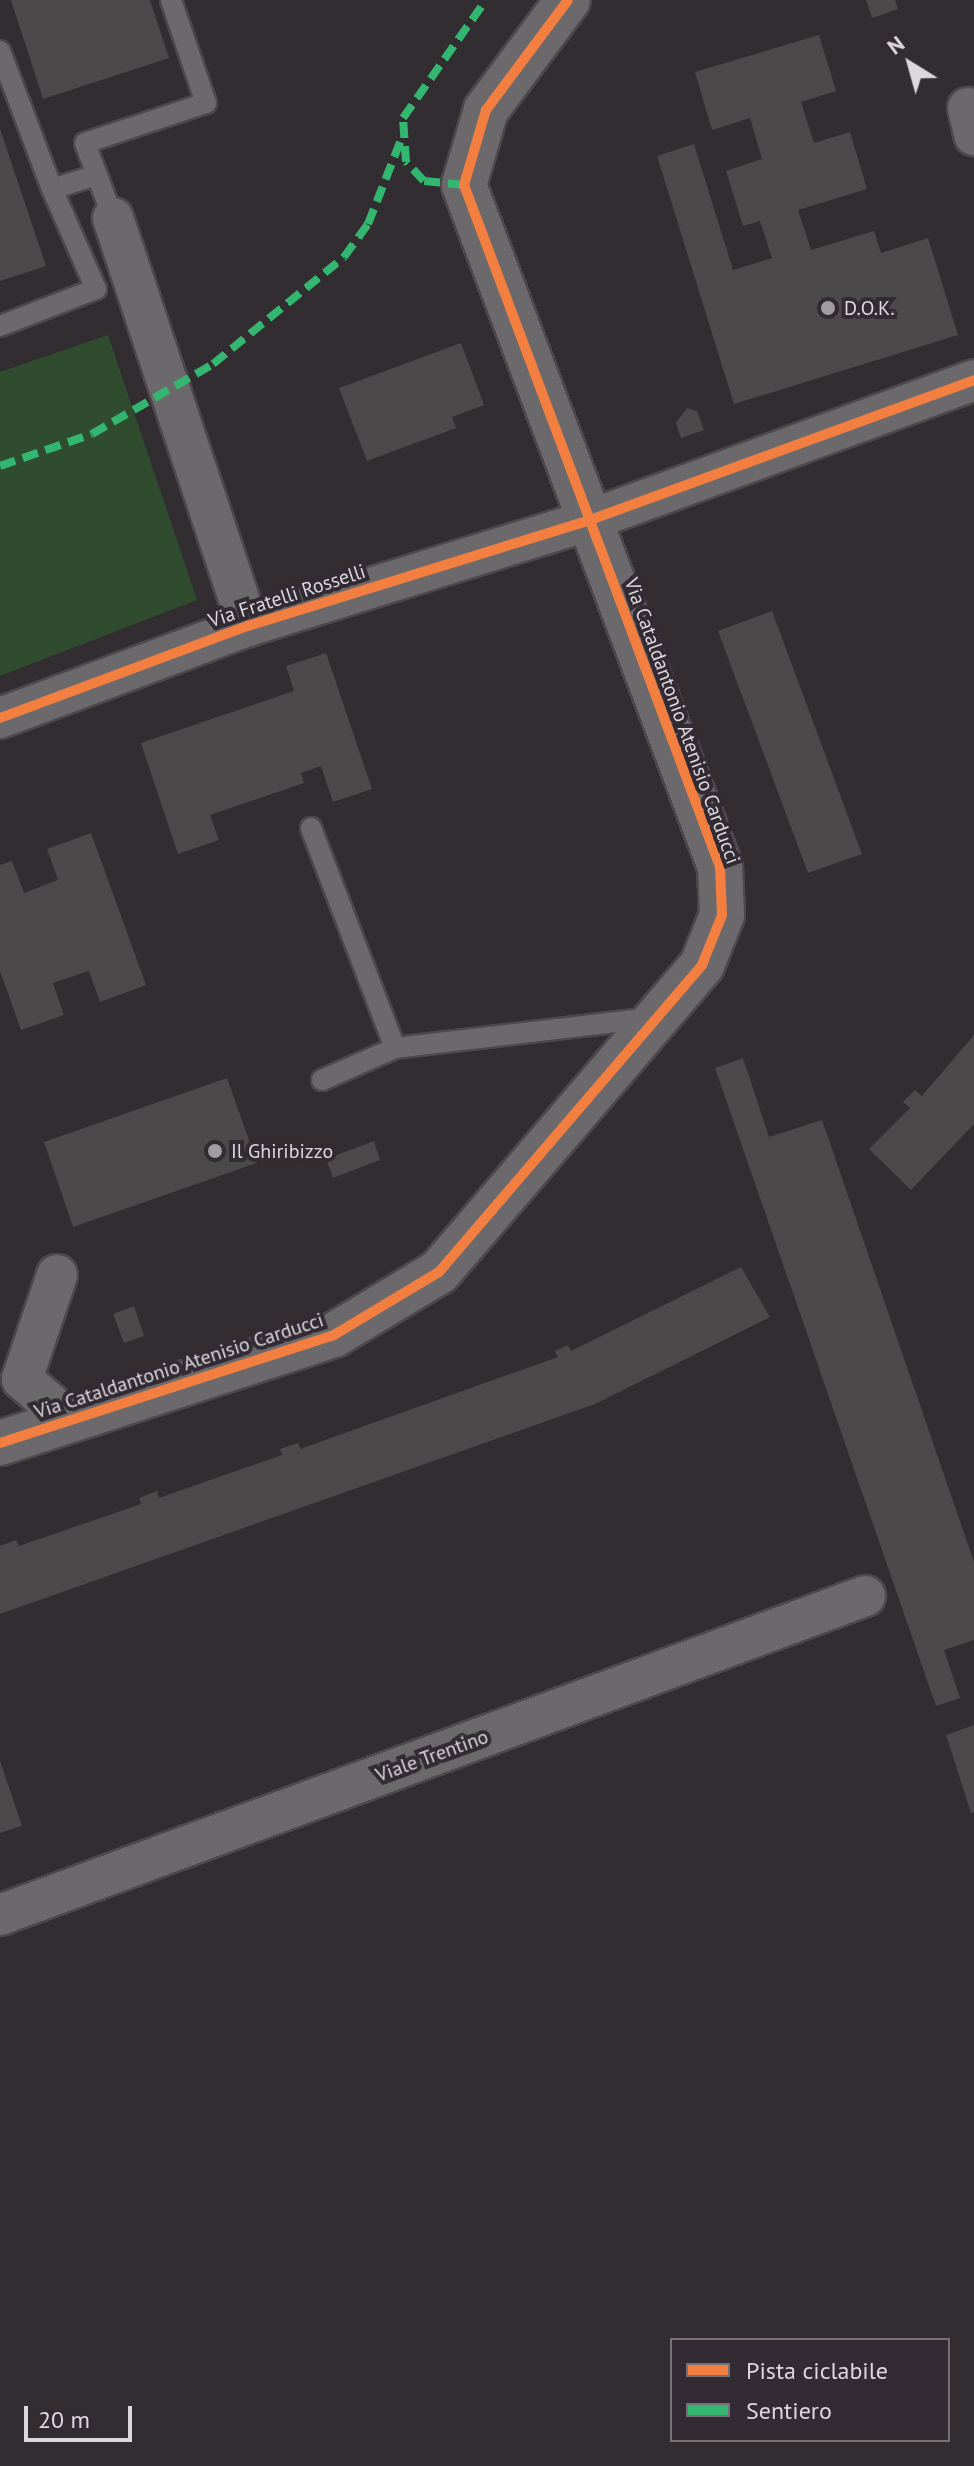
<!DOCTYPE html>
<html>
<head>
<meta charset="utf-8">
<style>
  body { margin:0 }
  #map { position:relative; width:974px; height:2466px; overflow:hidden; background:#312d31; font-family:"PT Sans",sans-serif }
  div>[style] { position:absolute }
  .green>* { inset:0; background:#304c2f }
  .building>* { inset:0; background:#4c494a }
  .roads { filter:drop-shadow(2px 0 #4c484c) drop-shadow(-2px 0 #4c484c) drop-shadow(0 2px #4c484c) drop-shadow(0 -2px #4c484c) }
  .lane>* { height:20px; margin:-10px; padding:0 10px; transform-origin:10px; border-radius:10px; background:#6c696c }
  .street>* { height:40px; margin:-20px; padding:0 20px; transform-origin:20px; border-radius:20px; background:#6c696c }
  .secondary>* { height:44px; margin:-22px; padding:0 22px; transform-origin:22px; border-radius:22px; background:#6c696c }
  .quiet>* { height:8px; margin-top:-4px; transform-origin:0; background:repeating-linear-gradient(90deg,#33b770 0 16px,transparent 0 24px) }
  .cycleway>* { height:10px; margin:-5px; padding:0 5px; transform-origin:5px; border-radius:5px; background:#f27e40 }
  .dots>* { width:22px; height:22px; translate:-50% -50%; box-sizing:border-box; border:4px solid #322b33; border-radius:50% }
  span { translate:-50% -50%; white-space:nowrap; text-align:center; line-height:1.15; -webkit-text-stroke:8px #322b33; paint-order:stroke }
  .poi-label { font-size:20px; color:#dcd8dd }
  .left { translate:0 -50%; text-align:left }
  .street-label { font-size:20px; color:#dcd8dd }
  .legend { position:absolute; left:670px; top:2338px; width:280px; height:104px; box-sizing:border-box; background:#322b33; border:2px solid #767077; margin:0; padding:10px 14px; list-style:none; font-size:24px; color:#dcd8dd }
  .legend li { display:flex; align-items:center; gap:16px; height:40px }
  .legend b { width:40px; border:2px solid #767077 }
  .north { position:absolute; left:870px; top:24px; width:80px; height:80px; -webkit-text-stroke:6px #322b33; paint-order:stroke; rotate:323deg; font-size:22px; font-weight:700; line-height:32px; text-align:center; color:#dcd8dd }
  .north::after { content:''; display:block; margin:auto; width:28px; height:36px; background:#dcd8dd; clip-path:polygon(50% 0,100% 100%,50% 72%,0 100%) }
  .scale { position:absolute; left:24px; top:2406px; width:108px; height:36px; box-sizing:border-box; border:4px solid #dcd8dd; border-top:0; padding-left:10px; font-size:24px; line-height:28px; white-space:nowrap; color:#dcd8dd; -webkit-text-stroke:6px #322b33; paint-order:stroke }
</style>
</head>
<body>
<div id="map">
  <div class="green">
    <i style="clip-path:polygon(108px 335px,197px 600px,0 676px,0 372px)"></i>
  </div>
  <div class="building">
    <i style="clip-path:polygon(11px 0,150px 0,169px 58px,43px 99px)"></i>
    <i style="clip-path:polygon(866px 0,895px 0,898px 9px,872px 18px)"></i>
    <i style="clip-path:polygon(819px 35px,836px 91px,801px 102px,814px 143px,850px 132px,867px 189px,798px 210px,811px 250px,874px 231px,881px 253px,928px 238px,958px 335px,734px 404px,657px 156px,694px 144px,733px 270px,772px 258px,760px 221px,743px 226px,726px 171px,762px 159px,750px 118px,712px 130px,695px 72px)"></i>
    <i style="clip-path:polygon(0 129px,46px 266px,0 281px)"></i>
    <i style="clip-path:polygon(461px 343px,484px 405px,452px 417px,456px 428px,367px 461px,339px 388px)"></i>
    <i style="clip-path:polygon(687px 408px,697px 411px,704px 430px,681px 438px,676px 423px)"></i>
    <i style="clip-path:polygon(772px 611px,862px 854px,808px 873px,718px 631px)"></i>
    <i style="clip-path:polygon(326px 653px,372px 789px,333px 802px,321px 766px,301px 773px,304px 783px,210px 815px,219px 840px,178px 854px,141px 743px,294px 691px,286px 666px)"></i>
    <i style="clip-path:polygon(91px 833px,146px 985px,100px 1002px,89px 971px,53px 983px,64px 1015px,21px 1030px,0 971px,0 865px,12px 861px,24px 893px,58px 880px,47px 849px)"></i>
    <i style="clip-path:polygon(974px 1035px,974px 1124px,911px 1190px,869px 1149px,910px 1108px,903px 1102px,915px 1090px,922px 1096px)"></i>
    <i style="clip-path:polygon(743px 1058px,769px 1137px,822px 1120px,974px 1562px,974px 1640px,944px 1650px,960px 1698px,936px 1706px,715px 1068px)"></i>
    <i style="clip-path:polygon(227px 1078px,257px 1163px,73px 1227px,44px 1142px)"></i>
    <i style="clip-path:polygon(374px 1141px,380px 1160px,333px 1178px,326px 1159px)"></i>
    <i style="clip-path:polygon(741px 1267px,770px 1317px,595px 1404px,0 1614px,0 1546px,16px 1540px,19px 1546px,141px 1504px,139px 1498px,157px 1491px,159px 1498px,282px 1455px,280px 1449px,298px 1443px,300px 1449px,558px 1357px,555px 1351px,568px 1345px,571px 1351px)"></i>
    <i style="clip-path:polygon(134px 1306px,144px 1336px,124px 1343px,113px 1314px)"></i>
    <i style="clip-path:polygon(974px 1725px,974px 1812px,971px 1813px,946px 1735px)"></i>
    <i style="clip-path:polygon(0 1761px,22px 1826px,0 1833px)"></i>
  </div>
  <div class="roads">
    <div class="lane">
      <i style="left:0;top:51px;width:147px;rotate:69.4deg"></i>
      <i style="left:52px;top:189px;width:47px;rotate:-17.3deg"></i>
      <i style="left:113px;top:218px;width:80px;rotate:-110.5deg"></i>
      <i style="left:85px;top:143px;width:127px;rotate:-18.3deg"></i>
      <i style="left:206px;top:103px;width:109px;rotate:-108.8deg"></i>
      <i style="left:0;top:326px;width:103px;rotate:-21.1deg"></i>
      <i style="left:96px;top:289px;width:109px;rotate:-113.7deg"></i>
      <i style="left:311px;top:828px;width:235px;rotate:69.1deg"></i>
      <i style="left:322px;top:1080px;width:80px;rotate:-23.7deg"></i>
      <i style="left:395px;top:1048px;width:257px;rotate:-6.7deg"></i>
    </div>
    <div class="street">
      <i style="left:968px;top:108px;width:28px;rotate:77deg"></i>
      <i style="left:113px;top:218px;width:430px;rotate:71.7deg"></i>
      <i style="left:0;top:718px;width:265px;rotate:-20.4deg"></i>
      <i style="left:248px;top:626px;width:358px;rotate:-17.2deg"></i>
      <i style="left:590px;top:520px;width:409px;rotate:-20deg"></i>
      <i style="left:57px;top:1275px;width:110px;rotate:108.6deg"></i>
      <i style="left:22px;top:1379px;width:64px;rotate:41.2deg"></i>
      <i style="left:0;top:1915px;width:922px;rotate:-20.24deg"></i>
    </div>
    <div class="secondary">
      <i style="left:0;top:1443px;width:351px;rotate:-17.9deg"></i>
      <i style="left:334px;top:1335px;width:122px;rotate:-31deg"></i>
      <i style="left:439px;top:1272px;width:404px;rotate:-49.4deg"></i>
      <i style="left:702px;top:965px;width:54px;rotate:-68.2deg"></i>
      <i style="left:722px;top:915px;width:48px;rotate:-92.4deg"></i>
      <i style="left:720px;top:867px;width:728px;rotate:-110.57deg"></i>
      <i style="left:464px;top:185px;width:78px;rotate:-73.7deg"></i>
      <i style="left:486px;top:110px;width:137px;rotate:-53.3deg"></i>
    </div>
  </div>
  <div class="quiet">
    <i style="left:464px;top:185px;width:40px;rotate:-174.3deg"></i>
    <i style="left:424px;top:181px;width:26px;rotate:-133deg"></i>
    <i style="left:406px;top:162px;width:44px;rotate:-93.9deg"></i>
    <i style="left:403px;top:118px;width:144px;rotate:-54.9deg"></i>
    <i style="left:0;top:466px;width:97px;rotate:-19.2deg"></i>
    <i style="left:92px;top:434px;width:140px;rotate:-30deg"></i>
    <i style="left:213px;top:364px;width:169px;rotate:-39.2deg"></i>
    <i style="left:344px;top:257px;width:41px;rotate:-54deg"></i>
    <i style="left:368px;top:224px;width:90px;rotate:-68.6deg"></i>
  </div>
  <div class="cycleway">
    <i style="left:0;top:718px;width:265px;rotate:-20.4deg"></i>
    <i style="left:248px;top:626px;width:358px;rotate:-17.2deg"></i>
    <i style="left:590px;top:520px;width:409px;rotate:-20deg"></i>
    <i style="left:0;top:1443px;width:351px;rotate:-17.9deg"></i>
    <i style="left:334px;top:1335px;width:122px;rotate:-31deg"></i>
    <i style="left:439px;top:1272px;width:404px;rotate:-49.4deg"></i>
    <i style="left:702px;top:965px;width:54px;rotate:-68.2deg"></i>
    <i style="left:722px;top:915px;width:48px;rotate:-92.4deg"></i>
    <i style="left:720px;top:867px;width:728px;rotate:-110.57deg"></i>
    <i style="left:464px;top:185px;width:78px;rotate:-73.7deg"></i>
    <i style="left:486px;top:110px;width:137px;rotate:-53.3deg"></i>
  </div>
  <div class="dots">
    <i style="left:828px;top:308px;background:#a09ca1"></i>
    <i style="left:215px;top:1151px;background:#a09ca1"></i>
  </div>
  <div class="poi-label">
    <span class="left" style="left:844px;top:308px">D.O.K.</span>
    <span class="left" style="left:231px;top:1151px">Il Ghiribizzo</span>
  </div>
  <div class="street-label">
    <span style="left:287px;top:596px;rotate:-18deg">Via Fratelli Rosselli</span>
    <span style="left:682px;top:721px;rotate:70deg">Via Cataldantonio Atenisio Carducci</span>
    <span style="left:179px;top:1366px;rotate:-18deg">Via Cataldantonio Atenisio Carducci</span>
    <span style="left:432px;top:1756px;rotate:-20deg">Viale Trentino</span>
  </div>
  <ul class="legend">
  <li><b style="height:10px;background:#f27e40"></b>Pista ciclabile</li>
  <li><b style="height:10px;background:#33b770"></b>Sentiero</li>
  </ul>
  <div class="north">N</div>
  <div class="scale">20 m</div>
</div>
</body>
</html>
